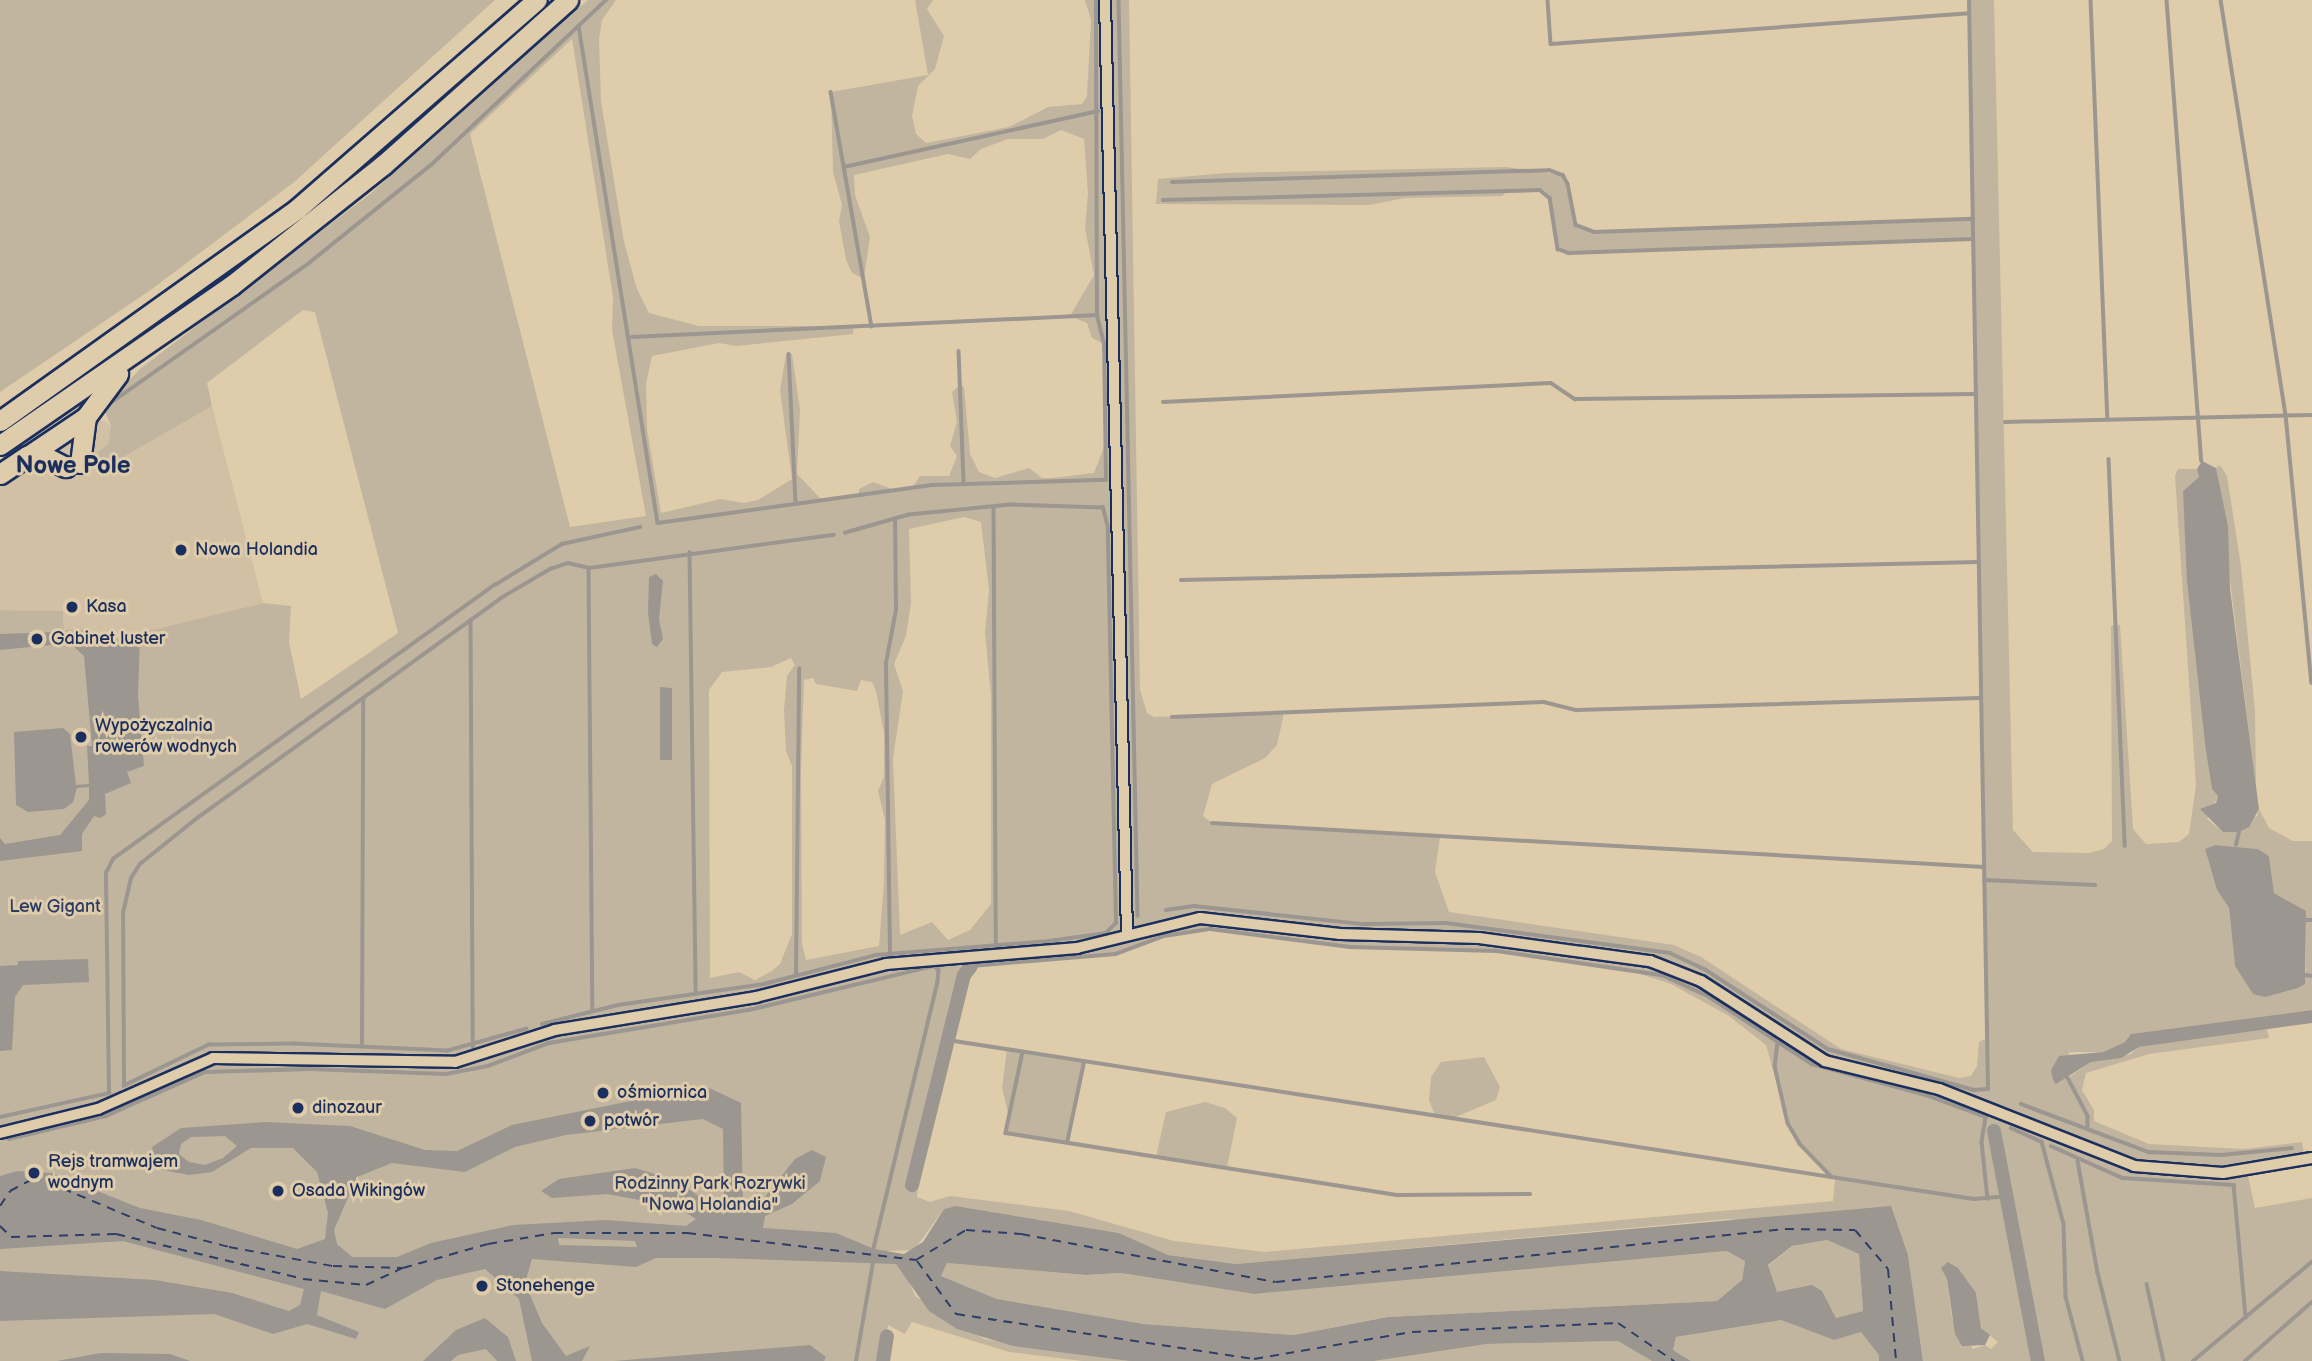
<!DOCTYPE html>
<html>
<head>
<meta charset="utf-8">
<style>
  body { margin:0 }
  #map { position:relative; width:2312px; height:1361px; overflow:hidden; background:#dfccaa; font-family:"Balsamiq Sans",sans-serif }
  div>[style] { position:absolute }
  .built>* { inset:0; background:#d1c0a4 }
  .green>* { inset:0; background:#c2b59f }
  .water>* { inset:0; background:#9c9690 }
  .stream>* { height:3.5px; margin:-1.75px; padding:0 1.75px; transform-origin:1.75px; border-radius:1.75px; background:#9c9690 }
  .canal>* { height:14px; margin:-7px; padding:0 7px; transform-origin:7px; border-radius:7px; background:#9c9690 }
  .ferry>* { height:2px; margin-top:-1px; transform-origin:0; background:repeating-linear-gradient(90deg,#2e3e66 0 9px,transparent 0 16px) }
  .roads { filter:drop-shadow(2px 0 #1b2f5e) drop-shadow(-2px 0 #1b2f5e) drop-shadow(0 2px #1b2f5e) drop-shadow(0 -2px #1b2f5e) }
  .street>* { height:10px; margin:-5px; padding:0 5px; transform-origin:5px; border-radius:5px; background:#dfccaa }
  .highway>* { height:19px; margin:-9.5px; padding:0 9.5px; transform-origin:9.5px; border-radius:9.5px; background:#dfccaa }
  .dots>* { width:19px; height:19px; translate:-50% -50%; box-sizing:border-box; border:4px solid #dfccaa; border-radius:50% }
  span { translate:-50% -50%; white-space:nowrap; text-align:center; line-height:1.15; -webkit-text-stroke:6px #dfccaa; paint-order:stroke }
  .poi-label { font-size:18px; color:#1b2f5e }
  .left { translate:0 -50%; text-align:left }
  .park-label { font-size:18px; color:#2c3c64 }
  .district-label { font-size:24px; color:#1b2f5e; font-weight:700 }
</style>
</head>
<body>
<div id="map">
  <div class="built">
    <i style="clip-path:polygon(212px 406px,263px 603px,110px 640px,85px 629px,64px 630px,63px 611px,0 610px,0 481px,96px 417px,111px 425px,105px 464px)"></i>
  </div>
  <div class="green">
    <i style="clip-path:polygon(0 0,495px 0,293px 183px,152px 289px,0 392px)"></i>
    <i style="clip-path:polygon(evenodd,588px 0,616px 0,602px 20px,599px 39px,601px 101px,624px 242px,637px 289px,649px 313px,699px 326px,854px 326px,853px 334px,736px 346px,719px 343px,652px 356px,646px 384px,647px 429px,661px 513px,721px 499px,744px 503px,758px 500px,792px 479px,780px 390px,786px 354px,792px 354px,800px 410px,797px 474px,821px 499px,859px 495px,859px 489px,873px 482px,895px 490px,912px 488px,920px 476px,949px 476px,957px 456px,950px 446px,957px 422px,952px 392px,960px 385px,964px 387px,970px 454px,979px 472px,995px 478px,1029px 468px,1042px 478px,1053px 478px,1094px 473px,1106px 442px,1104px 344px,1092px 338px,1087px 323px,1070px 316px,1094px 275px,1085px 228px,1088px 193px,1084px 139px,1061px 130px,1043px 139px,1008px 139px,981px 149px,970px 159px,948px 154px,854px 175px,855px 195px,870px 237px,864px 279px,852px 273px,846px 260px,839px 221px,842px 205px,833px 172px,831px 92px,928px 75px,915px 0,933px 0,927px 9px,944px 36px,935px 69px,918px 86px,912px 116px,916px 134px,926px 143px,1009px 127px,1048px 107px,1082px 104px,1087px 96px,1091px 20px,1085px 0,1129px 0,1140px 690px,1147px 713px,1154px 717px,1284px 713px,1277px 745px,1265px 758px,1212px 784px,1203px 816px,1212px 823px,1440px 836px,1435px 872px,1449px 912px,1674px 945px,1701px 957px,1841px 1049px,1959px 1078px,1971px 1076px,1977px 1066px,1979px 1042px,1987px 1038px,1973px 239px,1569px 253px,1558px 249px,1550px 198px,1540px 190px,1509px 190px,1502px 196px,1405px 198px,1369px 205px,1156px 204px,1158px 179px,1226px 173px,1506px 167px,1563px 175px,1576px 225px,1594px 232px,1972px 219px,1969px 0,1994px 0,2013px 830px,2033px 852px,2089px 853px,2104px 849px,2112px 841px,2111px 626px,2120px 625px,2133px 829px,2146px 844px,2179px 842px,2189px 834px,2196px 785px,2175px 476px,2178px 469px,2197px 469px,2199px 477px,2183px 491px,2206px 752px,2212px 789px,2218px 796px,2207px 819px,2223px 832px,2257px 816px,2259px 809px,2269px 828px,2293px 841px,2312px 841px,2312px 1010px,2132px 1034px,2125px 1042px,2103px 1052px,2069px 1052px,2068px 1078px,2091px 1062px,2131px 1054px,2138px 1047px,2267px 1029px,2269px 1038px,2149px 1054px,2086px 1073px,2082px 1090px,2094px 1110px,2094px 1121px,2149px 1144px,2244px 1149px,2302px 1142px,2305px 1159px,2247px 1171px,2255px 1208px,2312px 1198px,2312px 1361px,1923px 1361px,1908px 1255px,1729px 1219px,1236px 1264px,1168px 1255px,1119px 1233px,956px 1206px,944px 1209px,914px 1250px,888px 1251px,886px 1262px,896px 1264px,906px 1274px,915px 1296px,984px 1339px,1129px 1361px,1082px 1361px,1009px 1352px,912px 1322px,905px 1334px,888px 1325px,883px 1361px,0 1361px,0 610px,63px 611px,64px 630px,85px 629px,110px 640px,263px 603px,291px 606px,289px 642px,301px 699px,398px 633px,315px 312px,303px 310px,207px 383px,212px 406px,116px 461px,95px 463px,94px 454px,108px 445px,111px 425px,103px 408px,140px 369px,370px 194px,588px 0,572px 39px,613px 297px,612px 330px,646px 516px,570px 527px,470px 134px,572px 39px,588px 0,964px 517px,981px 522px,989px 590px,985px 632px,991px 696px,991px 904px,970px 930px,948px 940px,932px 922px,900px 935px,893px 759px,903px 691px,894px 664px,906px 636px,911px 603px,909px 529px,964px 517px,588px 0,791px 658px,795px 665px,787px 676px,784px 710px,786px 751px,792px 766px,792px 934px,780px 964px,772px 971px,755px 980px,739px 972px,710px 978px,709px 690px,722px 672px,771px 667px,791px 658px,588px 0,813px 678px,816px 684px,857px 691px,861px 680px,872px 682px,876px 691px,884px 733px,884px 777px,878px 791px,885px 820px,884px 883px,879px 946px,806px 960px,802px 944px,801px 768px,804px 680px,813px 678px,588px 0,2215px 845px,2258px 849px,2269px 856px,2274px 893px,2306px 911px,2306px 975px,2253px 994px,2235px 966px,2229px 908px,2217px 890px,2205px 849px,2215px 845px,588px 0,1210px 929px,1350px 947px,1497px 951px,1628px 970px,1671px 984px,1729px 1016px,1766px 1045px,1788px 1123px,1800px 1144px,1835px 1179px,1833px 1201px,1265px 1252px,1174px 1241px,1069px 1211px,950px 1196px,930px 1202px,917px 1197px,920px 1172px,916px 1167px,963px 975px,971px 966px,1116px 954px,1164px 936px,1210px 929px,588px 0,1947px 1279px,1976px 1293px,1981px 1328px,1998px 1342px,1991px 1349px,1985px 1345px,1973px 1349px,1952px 1318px,1947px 1279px)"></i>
    <i style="clip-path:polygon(2220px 465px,2227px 476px,2241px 566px,2255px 711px,2256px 788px,2216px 468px)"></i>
    <i style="clip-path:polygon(1007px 1049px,1084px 1062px,1067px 1143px,1006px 1133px,1009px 1117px,1002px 1088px)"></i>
    <i style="clip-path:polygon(1484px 1057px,1500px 1087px,1496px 1100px,1451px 1119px,1435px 1116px,1429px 1100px,1431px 1077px,1441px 1062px)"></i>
    <i style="clip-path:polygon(1205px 1102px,1225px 1108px,1237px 1118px,1227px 1168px,1156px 1157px,1166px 1112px)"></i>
    <i style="clip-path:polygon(1827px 1240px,1859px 1254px,1863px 1311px,1836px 1318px,1822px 1291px,1777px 1293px,1768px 1266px,1792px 1246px)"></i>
    <i style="clip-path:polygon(1728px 1251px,1745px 1260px,1742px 1280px,1717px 1301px,1388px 1317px,1294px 1335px,1144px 1324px,997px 1299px,941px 1276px,947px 1263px,1086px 1275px,1121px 1273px,1254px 1294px)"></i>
    <i style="clip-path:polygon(1781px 1320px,1834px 1340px,1861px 1331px,1879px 1355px,1879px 1361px,1691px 1361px,1673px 1350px,1676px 1337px)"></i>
    <i style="clip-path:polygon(1619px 1341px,1652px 1361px,1374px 1361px,1487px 1344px)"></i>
  </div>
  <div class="water">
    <i style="clip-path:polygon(2202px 461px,2216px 468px,2228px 526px,2230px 589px,2259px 809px,2249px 827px,2239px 832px,2223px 832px,2200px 809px,2216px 803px,2218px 796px,2212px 789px,2206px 752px,2187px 581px,2183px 491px,2199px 477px,2197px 469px)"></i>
    <i style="clip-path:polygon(656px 574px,663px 581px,659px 619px,663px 639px,657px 647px,652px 644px,648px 613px,649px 577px)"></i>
    <i style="clip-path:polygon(85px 631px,110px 641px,140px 636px,138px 696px,144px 766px,127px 772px,131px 783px,105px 794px,106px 814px,100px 818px,94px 816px,82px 834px,82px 851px,0 861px,0 838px,5px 844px,60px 835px,89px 800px,89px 787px,77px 788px,73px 802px,64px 809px,28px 812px,16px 805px,14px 732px,63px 728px,70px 734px,76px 785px,89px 784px,87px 746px,92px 746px,84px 656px,70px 643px,0 650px,0 634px)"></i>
    <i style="clip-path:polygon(660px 687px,672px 688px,672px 760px,660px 760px)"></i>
    <i style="clip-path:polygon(2215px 845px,2258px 849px,2269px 856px,2274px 893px,2306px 911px,2305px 984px,2298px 988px,2265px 997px,2253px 994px,2235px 966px,2229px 908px,2217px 890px,2205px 849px)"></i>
    <i style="clip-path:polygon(88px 959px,89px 982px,23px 985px,15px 997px,12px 1050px,0 1051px,0 966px,18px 965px,18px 961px)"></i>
    <i style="clip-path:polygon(2312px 1010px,2312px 1023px,2139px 1047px,2121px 1058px,2091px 1062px,2056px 1084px,2053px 1080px,2051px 1070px,2059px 1056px,2103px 1052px,2125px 1042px,2131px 1034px)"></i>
    <i style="clip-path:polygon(evenodd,705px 1086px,741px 1103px,743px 1204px,752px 1213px,795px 1159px,812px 1150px,826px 1157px,820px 1181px,792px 1204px,765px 1216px,763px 1228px,836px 1233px,874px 1249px,904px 1254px,923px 1242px,944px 1209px,956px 1206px,1119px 1233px,1168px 1255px,1236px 1264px,1891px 1206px,1908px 1255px,1923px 1361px,1879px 1361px,1879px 1355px,1861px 1332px,1834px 1340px,1781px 1320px,1676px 1337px,1673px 1350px,1691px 1361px,1652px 1361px,1618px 1341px,1487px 1344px,1374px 1361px,1129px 1361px,1013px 1346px,957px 1329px,929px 1311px,896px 1264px,716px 1258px,656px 1258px,636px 1267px,532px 1259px,525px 1283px,542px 1323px,566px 1356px,590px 1346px,582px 1361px,532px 1361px,519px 1299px,485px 1269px,437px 1280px,385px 1309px,321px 1291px,317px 1315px,359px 1332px,356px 1339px,307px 1324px,273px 1334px,214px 1314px,0 1321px,0 1271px,155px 1280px,232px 1293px,289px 1311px,300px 1305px,304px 1289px,123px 1241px,0 1249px,0 1176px,17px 1171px,52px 1173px,140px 1208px,201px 1220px,297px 1249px,325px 1239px,328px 1213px,317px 1172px,293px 1148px,251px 1148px,212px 1172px,189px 1175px,158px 1169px,152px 1147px,181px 1128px,265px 1122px,350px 1126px,425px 1150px,457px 1151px,512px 1125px,705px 1086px,703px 1119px,723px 1129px,724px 1215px,678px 1181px,635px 1168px,559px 1179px,541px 1191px,552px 1198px,607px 1194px,677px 1207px,696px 1219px,686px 1226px,606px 1220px,513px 1225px,431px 1243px,397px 1257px,352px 1257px,337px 1244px,334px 1230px,357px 1177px,392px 1163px,465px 1172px,515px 1147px,566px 1135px,703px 1119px,705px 1086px,225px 1136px,237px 1146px,223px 1158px,205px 1165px,189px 1162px,179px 1154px,181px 1144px,191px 1137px,225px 1136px,705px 1086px,558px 1238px,635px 1241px,637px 1247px,559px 1245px,558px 1238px,705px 1086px,1827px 1240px,1859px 1254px,1863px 1311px,1836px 1318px,1822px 1291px,1812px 1285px,1777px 1292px,1768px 1265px,1792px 1246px,1827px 1240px,705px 1086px,1727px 1251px,1745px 1261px,1742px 1280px,1717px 1301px,1388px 1317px,1294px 1335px,1144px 1324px,997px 1299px,941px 1276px,947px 1263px,1086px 1275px,1121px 1273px,1254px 1294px,1727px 1251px)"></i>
    <i style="clip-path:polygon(1948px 1262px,1958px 1268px,1976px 1293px,1981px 1328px,1990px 1335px,1985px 1345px,1962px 1346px,1955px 1334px,1947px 1279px,1941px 1268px)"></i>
    <i style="clip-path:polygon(485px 1318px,508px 1337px,516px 1361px,497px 1361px,486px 1349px,458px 1355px,451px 1361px,423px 1361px,456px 1330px)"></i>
    <i style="clip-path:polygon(810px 1345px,826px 1357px,824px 1361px,614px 1361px)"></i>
    <i style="clip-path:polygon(101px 1353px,170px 1354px,190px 1361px,57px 1361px)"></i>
  </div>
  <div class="stream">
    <i style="left:1119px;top:0;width:916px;rotate:88.81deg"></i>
    <i style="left:1548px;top:0;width:44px;rotate:86.1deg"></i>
    <i style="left:1551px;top:44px;width:419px;rotate:-4.2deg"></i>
    <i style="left:2091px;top:0;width:419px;rotate:87.7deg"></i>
    <i style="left:2167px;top:0;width:462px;rotate:85.7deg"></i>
    <i style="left:2221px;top:0;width:420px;rotate:81.1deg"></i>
    <i style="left:2286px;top:415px;width:269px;rotate:84.5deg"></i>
    <i style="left:579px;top:26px;width:503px;rotate:80.97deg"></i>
    <i style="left:658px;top:523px;width:278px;rotate:-7.9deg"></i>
    <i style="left:933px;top:485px;width:173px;rotate:-1.7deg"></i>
    <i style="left:1106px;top:480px;width:136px;rotate:-90.8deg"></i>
    <i style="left:1104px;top:344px;width:30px;rotate:-104deg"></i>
    <i style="left:1097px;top:315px;width:315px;rotate:-90.2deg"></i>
    <i style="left:831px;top:92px;width:238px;rotate:80.1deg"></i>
    <i style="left:844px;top:167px;width:260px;rotate:-12.4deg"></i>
    <i style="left:1172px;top:182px;width:377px;rotate:-1.8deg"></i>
    <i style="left:1549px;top:170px;width:15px;rotate:20deg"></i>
    <i style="left:1563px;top:175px;width:10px;rotate:61deg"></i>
    <i style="left:1568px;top:184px;width:42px;rotate:79deg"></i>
    <i style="left:1576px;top:225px;width:19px;rotate:21deg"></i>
    <i style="left:1594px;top:232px;width:379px;rotate:-2deg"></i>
    <i style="left:1163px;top:200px;width:377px;rotate:-1.5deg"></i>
    <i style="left:1540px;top:190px;width:13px;rotate:39deg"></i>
    <i style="left:1550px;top:198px;width:52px;rotate:81.1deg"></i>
    <i style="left:1558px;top:249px;width:12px;rotate:20deg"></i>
    <i style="left:1569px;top:253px;width:404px;rotate:-2deg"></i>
    <i style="left:632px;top:337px;width:466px;rotate:-2.7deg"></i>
    <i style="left:959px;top:351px;width:132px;rotate:87.8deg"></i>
    <i style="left:789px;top:354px;width:150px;rotate:87.3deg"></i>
    <i style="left:1163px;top:402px;width:388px;rotate:-2.8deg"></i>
    <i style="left:1551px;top:383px;width:29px;rotate:34deg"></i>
    <i style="left:1575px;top:399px;width:401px;rotate:-0.7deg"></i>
    <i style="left:105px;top:407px;width:250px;rotate:-35.2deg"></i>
    <i style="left:309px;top:263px;width:156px;rotate:-38.8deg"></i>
    <i style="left:431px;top:165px;width:241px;rotate:-43.3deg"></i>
    <i style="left:2005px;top:422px;width:307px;rotate:-1.3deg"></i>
    <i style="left:2109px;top:459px;width:387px;rotate:87.6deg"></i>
    <i style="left:994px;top:507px;width:436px;rotate:89.7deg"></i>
    <i style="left:690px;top:552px;width:442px;rotate:89.2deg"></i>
    <i style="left:589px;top:569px;width:442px;rotate:89.5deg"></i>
    <i style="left:1181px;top:580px;width:798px;rotate:-1.29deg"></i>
    <i style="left:471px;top:620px;width:427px;rotate:89.7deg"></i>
    <i style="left:1172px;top:717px;width:372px;rotate:-2.3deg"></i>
    <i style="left:1544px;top:702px;width:34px;rotate:14deg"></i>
    <i style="left:1577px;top:710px;width:403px;rotate:-1.7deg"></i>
    <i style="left:1212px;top:823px;width:773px;rotate:3.26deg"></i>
    <i style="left:2236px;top:845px;width:13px;rotate:-77deg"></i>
    <i style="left:1984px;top:880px;width:111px;rotate:2.6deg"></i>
    <i style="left:1166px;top:910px;width:28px;rotate:-8deg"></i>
    <i style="left:1194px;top:906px;width:170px;rotate:6.1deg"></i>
    <i style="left:1363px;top:924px;width:83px;rotate:-0.7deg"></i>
    <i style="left:1446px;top:923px;width:226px;rotate:7.6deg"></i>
    <i style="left:1670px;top:953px;width:40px;rotate:25deg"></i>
    <i style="left:1706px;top:970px;width:145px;rotate:32.9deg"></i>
    <i style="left:1828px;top:1049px;width:152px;rotate:15.7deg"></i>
    <i style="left:1974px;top:1090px;width:14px;rotate:-4deg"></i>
    <i style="left:1988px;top:1089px;width:1089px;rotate:-91deg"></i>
    <i style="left:2305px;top:920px;width:7px"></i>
    <i style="left:890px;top:953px;width:290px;rotate:-90.8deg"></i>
    <i style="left:886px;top:663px;width:54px;rotate:-79.3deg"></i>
    <i style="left:896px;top:610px;width:90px;rotate:-90.6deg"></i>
    <i style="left:971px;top:966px;width:145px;rotate:-4.7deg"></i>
    <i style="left:1116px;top:954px;width:51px;rotate:-20.6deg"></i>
    <i style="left:1164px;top:936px;width:47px;rotate:-8.7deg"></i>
    <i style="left:1210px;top:929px;width:141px;rotate:7.3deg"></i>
    <i style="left:1350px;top:947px;width:147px;rotate:1.6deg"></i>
    <i style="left:1497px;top:951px;width:167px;rotate:8.3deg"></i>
    <i style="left:1662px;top:975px;width:51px;rotate:24.5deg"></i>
    <i style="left:1708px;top:996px;width:124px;rotate:33.2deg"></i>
    <i style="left:1812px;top:1064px;width:118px;rotate:15.2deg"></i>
    <i style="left:1926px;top:1095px;width:64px;rotate:20.1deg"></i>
    <i style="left:1986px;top:1117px;width:25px;rotate:99deg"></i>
    <i style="left:1982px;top:1142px;width:57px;rotate:84deg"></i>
    <i style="left:796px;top:974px;width:305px;rotate:-89.4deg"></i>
    <i style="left:2306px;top:975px;width:6px;rotate:9deg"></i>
    <i style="left:542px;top:1024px;width:78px;rotate:-14deg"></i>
    <i style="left:618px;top:1005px;width:148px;rotate:-8.2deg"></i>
    <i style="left:764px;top:984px;width:116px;rotate:-14.5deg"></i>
    <i style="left:876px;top:955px;width:174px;rotate:-4.6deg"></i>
    <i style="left:1049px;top:941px;width:58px;rotate:-8deg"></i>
    <i style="left:1106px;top:933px;width:14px;rotate:-45deg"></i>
    <i style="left:1116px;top:923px;width:395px;rotate:-91.2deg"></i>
    <i style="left:1108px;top:528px;width:21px;rotate:-104deg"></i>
    <i style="left:1103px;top:508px;width:93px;rotate:-178.2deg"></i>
    <i style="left:1010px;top:505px;width:101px;rotate:174.3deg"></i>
    <i style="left:909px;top:515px;width:66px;rotate:164.1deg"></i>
    <i style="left:527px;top:1029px;width:82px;rotate:164.4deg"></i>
    <i style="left:448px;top:1051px;width:153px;rotate:-177.4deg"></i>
    <i style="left:295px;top:1044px;width:86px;rotate:179.3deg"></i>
    <i style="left:209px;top:1045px;width:94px;rotate:154.2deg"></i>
    <i style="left:124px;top:1086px;width:173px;rotate:-90.3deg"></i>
    <i style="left:123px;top:913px;width:36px;rotate:-77deg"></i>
    <i style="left:131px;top:878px;width:17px;rotate:-57deg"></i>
    <i style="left:140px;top:864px;width:72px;rotate:-38.8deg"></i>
    <i style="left:196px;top:819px;width:377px;rotate:-35.9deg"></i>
    <i style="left:501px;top:598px;width:57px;rotate:-30.6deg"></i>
    <i style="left:550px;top:569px;width:19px;rotate:-18deg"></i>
    <i style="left:568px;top:563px;width:22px;rotate:13deg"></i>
    <i style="left:589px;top:568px;width:247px;rotate:-7.7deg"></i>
    <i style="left:948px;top:1040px;width:1038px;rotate:8.81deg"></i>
    <i style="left:1974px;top:1199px;width:32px;rotate:-5deg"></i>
    <i style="left:1778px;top:1043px;width:23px;rotate:97deg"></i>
    <i style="left:1775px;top:1066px;width:58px;rotate:77.2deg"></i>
    <i style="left:1788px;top:1123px;width:24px;rotate:60deg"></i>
    <i style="left:1800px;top:1144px;width:46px;rotate:45.9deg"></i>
    <i style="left:362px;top:1047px;width:348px;rotate:-89.8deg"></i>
    <i style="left:1023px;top:1052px;width:83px;rotate:101.9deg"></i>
    <i style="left:1006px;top:1133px;width:397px;rotate:9deg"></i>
    <i style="left:1398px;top:1195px;width:132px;rotate:-0.4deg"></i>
    <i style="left:2068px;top:1078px;width:43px;rotate:62.2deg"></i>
    <i style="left:2088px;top:1116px;width:12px;rotate:90deg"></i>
    <i style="left:2021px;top:1104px;width:137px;rotate:20.6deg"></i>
    <i style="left:2149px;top:1152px;width:72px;rotate:2.4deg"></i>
    <i style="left:2221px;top:1155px;width:71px;rotate:-5.6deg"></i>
    <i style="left:0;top:1117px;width:112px;rotate:-12.4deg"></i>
    <i style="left:109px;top:1093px;width:220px;rotate:-90.8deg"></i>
    <i style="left:106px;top:873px;width:16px;rotate:-63deg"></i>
    <i style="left:113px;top:859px;width:470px;rotate:-35.7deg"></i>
    <i style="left:495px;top:585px;width:79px;rotate:-31.5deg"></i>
    <i style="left:562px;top:544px;width:80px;rotate:-12.3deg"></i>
    <i style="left:2011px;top:1128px;width:34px;rotate:24deg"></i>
    <i style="left:2042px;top:1142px;width:85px;rotate:75deg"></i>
    <i style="left:2064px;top:1224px;width:73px;rotate:88.4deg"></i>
    <i style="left:2066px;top:1297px;width:66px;rotate:75.1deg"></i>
    <i style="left:9px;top:1139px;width:100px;rotate:-13.3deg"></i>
    <i style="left:106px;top:1116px;width:108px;rotate:-24deg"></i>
    <i style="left:205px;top:1072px;width:105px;rotate:-1.6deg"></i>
    <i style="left:310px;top:1069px;width:136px;rotate:2.1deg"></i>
    <i style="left:446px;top:1074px;width:43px;rotate:-10.8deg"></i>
    <i style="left:488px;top:1066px;width:65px;rotate:-20.7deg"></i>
    <i style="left:549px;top:1043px;width:203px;rotate:-9.4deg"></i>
    <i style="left:749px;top:1010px;width:190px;rotate:-13.4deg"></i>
    <i style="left:934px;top:966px;width:6px;rotate:39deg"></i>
    <i style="left:939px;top:970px;width:12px;rotate:95deg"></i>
    <i style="left:938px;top:982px;width:275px;rotate:103.5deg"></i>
    <i style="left:1067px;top:1143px;width:83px;rotate:-78.1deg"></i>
    <i style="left:2051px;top:1146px;width:79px;rotate:24deg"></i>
    <i style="left:2123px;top:1178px;width:111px;rotate:3.6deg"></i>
    <i style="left:2234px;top:1185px;width:133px;rotate:84.8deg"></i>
    <i style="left:2078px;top:1161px;width:114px;rotate:79.9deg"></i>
    <i style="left:2098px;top:1273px;width:91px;rotate:76deg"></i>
    <i style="left:2147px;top:1284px;width:79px;rotate:77.6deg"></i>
    <i style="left:856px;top:1361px;width:99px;rotate:-80.2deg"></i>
    <i style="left:2193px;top:1361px;width:155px;rotate:-39.8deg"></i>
    <i style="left:2245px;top:1361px;width:89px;rotate:-41.4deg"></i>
  </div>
  <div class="canal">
    <i style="left:1994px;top:1131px;width:234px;rotate:79.2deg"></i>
    <i style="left:912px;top:1185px;width:216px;rotate:-76.1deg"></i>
    <i style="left:964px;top:975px;width:11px;rotate:-52deg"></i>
    <i style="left:883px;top:1361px;width:25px;rotate:-81deg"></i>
  </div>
  <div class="ferry">
    <i style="left:33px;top:1176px;width:134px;rotate:22.8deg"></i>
    <i style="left:157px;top:1228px;width:74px;rotate:14.8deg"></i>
    <i style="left:229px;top:1247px;width:106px;rotate:10.4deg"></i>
    <i style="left:333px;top:1266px;width:70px;rotate:1.6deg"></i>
    <i style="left:403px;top:1268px;width:88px;rotate:-15.8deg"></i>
    <i style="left:488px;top:1244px;width:67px;rotate:-9.5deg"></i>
    <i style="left:554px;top:1233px;width:133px"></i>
    <i style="left:687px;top:1233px;width:231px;rotate:6.7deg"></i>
    <i style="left:916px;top:1260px;width:58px;rotate:-31deg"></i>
    <i style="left:966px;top:1230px;width:55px;rotate:4.2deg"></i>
    <i style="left:1021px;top:1234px;width:259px;rotate:10.7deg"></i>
    <i style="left:1276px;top:1282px;width:512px;rotate:-5.94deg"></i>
    <i style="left:1785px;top:1229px;width:70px;rotate:0.8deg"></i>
    <i style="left:1855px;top:1230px;width:51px;rotate:49.8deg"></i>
    <i style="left:1888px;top:1269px;width:92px;rotate:85deg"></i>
    <i style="left:0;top:1206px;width:18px;rotate:-56deg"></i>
    <i style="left:10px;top:1191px;width:26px;rotate:-28deg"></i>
    <i style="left:0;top:1226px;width:16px;rotate:45deg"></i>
    <i style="left:11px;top:1237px;width:105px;rotate:-1.6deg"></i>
    <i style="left:116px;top:1234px;width:192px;rotate:13.5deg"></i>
    <i style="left:303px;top:1279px;width:63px;rotate:5.4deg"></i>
    <i style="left:366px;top:1285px;width:40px;rotate:-25deg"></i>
    <i style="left:917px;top:1261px;width:66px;rotate:53.7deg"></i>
    <i style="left:956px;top:1314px;width:301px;rotate:8.6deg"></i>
    <i style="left:1254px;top:1359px;width:160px;rotate:-9.7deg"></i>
    <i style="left:1412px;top:1332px;width:206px;rotate:-2.5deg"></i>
    <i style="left:1618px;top:1323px;width:68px;rotate:34.2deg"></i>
  </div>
  <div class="roads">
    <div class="street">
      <i style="left:1105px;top:0;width:934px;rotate:88.65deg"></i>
      <i style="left:0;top:1133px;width:101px;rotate:-13.8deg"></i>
      <i style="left:98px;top:1109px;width:126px;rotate:-23.9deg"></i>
      <i style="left:213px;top:1058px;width:242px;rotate:0.9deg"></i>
      <i style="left:455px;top:1062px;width:105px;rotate:-17.7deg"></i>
      <i style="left:555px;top:1030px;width:204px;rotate:-9.3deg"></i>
      <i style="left:756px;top:997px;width:134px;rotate:-14.2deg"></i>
      <i style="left:886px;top:964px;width:192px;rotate:-4.8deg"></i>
      <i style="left:1077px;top:948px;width:127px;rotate:-13.7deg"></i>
      <i style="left:1200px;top:918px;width:141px;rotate:6.5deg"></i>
      <i style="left:1340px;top:934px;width:139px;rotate:1.6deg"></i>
      <i style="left:1479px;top:938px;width:173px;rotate:7.7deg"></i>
      <i style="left:1650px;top:961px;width:55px;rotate:21.4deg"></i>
      <i style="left:1701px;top:981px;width:148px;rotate:32.8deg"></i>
      <i style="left:1825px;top:1061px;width:117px;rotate:13.8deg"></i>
      <i style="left:1939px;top:1089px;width:210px;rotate:21.5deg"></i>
      <i style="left:2134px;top:1166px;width:89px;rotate:4.5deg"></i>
      <i style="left:2223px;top:1173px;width:90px;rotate:-9.6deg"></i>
    </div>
    <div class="highway">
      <i style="left:0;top:421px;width:365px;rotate:-35.5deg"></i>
      <i style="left:297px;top:209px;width:318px;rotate:-41.1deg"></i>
      <i style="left:0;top:445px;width:282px;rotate:-34.6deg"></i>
      <i style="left:232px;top:285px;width:193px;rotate:-38.5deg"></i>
      <i style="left:383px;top:165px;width:248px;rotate:-41.7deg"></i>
      <i style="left:28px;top:456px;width:70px;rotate:-33.9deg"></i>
      <i style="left:80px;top:463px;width:46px;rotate:-82.6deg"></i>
      <i style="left:86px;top:417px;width:54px;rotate:-53.3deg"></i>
      <i style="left:0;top:474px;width:32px;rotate:-34deg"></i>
      <i style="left:27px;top:456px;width:13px;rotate:-9deg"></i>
      <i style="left:40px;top:454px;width:29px;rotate:27deg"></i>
    </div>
  </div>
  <div class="dots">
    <i style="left:181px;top:550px;background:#1b2f5e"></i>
    <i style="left:72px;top:607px;background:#1b2f5e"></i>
    <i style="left:37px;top:639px;background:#1b2f5e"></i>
    <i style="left:81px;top:737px;background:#1b2f5e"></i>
    <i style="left:603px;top:1093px;background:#1b2f5e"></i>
    <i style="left:298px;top:1108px;background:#1b2f5e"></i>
    <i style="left:590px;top:1121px;background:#1b2f5e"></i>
    <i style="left:34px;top:1173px;background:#1b2f5e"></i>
    <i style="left:278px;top:1191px;background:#1b2f5e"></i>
    <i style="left:482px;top:1286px;background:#1b2f5e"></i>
  </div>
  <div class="poi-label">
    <span class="left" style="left:195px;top:550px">Nowa Holandia</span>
    <span class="left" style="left:86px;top:607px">Kasa</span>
    <span class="left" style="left:51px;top:639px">Gabinet luster</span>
    <span class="left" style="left:95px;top:737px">Wypożyczalnia<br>rowerów wodnych</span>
    <span class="left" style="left:617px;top:1093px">ośmiornica</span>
    <span class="left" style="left:312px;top:1108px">dinozaur</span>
    <span class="left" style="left:604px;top:1121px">potwór</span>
    <span class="left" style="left:48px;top:1173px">Rejs tramwajem<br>wodnym</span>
    <span class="left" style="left:292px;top:1191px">Osada Wikingów</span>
    <span class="left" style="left:496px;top:1286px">Stonehenge</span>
  </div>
  <div class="park-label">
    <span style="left:55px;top:907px">Lew Gigant</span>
    <span style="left:710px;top:1195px">Rodzinny Park Rozrywki<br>"Nowa Holandia"</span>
  </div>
  <div class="district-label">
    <span style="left:73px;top:466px">Nowe Pole</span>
  </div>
</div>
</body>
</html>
